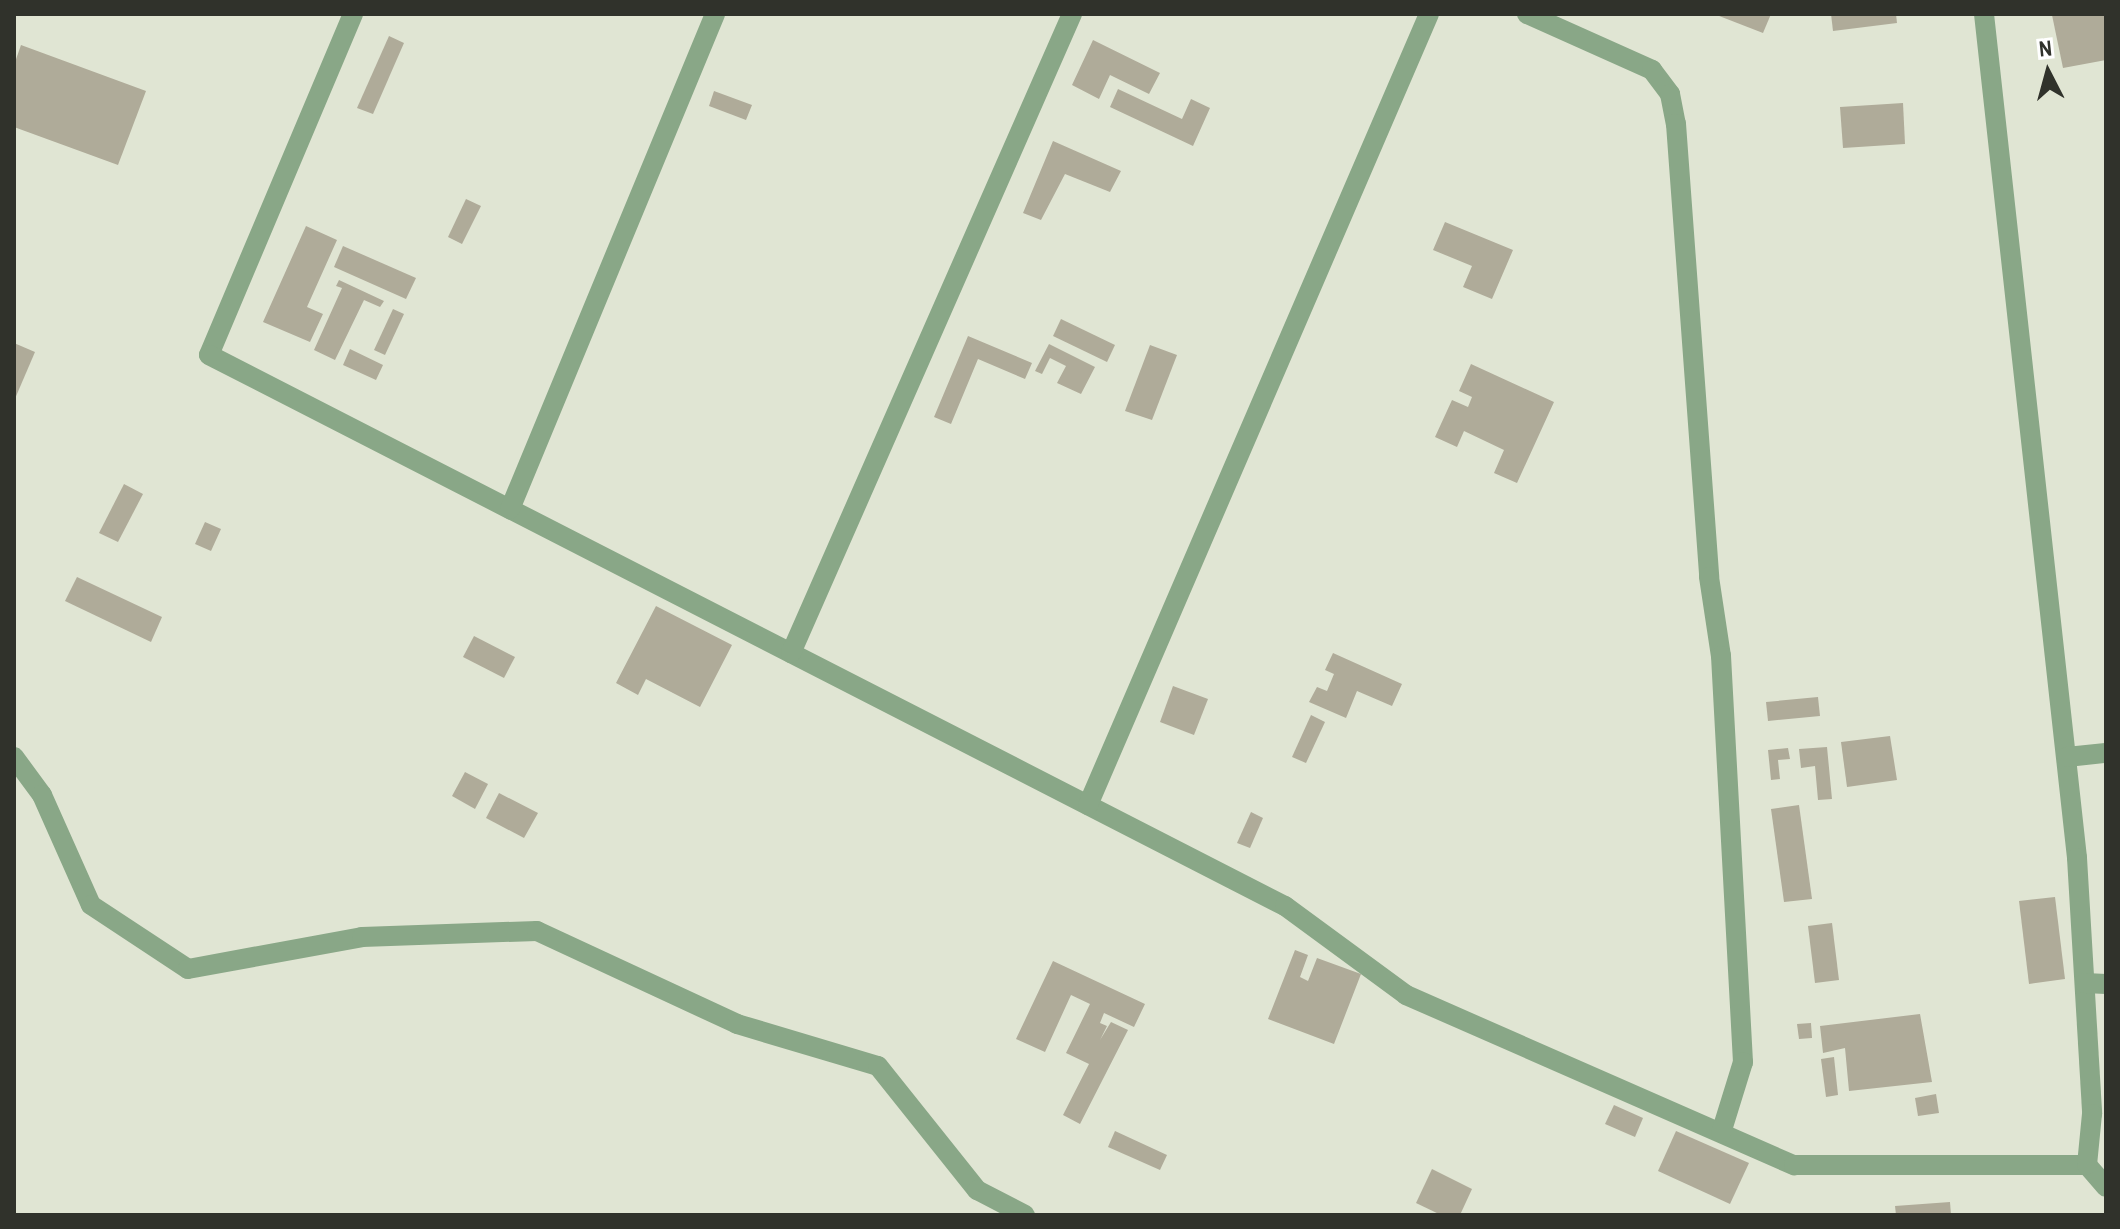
<!DOCTYPE html>
<html>
<head>
<meta charset="utf-8">
<style>
  body { margin:0 }
  #map { position:relative; width:2120px; height:1229px; overflow:hidden; background:#e0e5d3; font-family:"Archivo Narrow",sans-serif }
  div>[style] { position:absolute }
  .building>* { inset:0; background:#afab99 }
  .minor>* { height:20px; margin:-10px; padding:0 10px; transform-origin:10px; border-radius:10px; background:#89a787 }
  span { translate:-50% -50%; white-space:nowrap; text-align:center; line-height:1.15; -webkit-text-stroke:7px #fff; paint-order:stroke }
  .frame { position:absolute; inset:0; border:16px solid #30322b; pointer-events:none }
  .north { position:absolute; left:2008px; top:32px; width:80px; height:80px; -webkit-text-stroke:6px #fff; paint-order:stroke; rotate:354deg; font-size:22px; font-weight:700; line-height:32px; text-align:center; color:#30322b }
  .north::after { content:''; display:block; margin:auto; width:28px; height:36px; background:#30322b; clip-path:polygon(50% 0,100% 100%,50% 72%,0 100%) }
</style>
</head>
<body>
<div id="map">
  <div class="building">
    <i style="clip-path:polygon(1714px 14px,1771px 14px,1763px 33px)"></i>
    <i style="clip-path:polygon(1831px 14px,1896px 14px,1897px 23px,1833px 31px)"></i>
    <i style="clip-path:polygon(2106px 14px,2106px 60px,2063px 68px,2052px 15px)"></i>
    <i style="clip-path:polygon(389px 36px,404px 43px,373px 114px,357px 108px)"></i>
    <i style="clip-path:polygon(1093px 40px,1160px 73px,1149px 94px,1110px 75px,1099px 99px,1072px 85px)"></i>
    <i style="clip-path:polygon(21px 45px,146px 91px,118px 165px,14px 127px,14px 65px)"></i>
    <i style="clip-path:polygon(1118px 89px,1182px 119px,1191px 99px,1210px 108px,1193px 146px,1110px 107px)"></i>
    <i style="clip-path:polygon(714px 91px,752px 105px,746px 120px,709px 106px)"></i>
    <i style="clip-path:polygon(1903px 103px,1905px 144px,1843px 148px,1840px 107px)"></i>
    <i style="clip-path:polygon(1053px 141px,1121px 171px,1110px 192px,1065px 174px,1041px 220px,1023px 213px)"></i>
    <i style="clip-path:polygon(466px 199px,481px 206px,462px 244px,448px 237px)"></i>
    <i style="clip-path:polygon(1445px 222px,1513px 250px,1492px 299px,1463px 287px,1472px 266px,1433px 250px)"></i>
    <i style="clip-path:polygon(306px 226px,337px 240px,307px 307px,323px 314px,310px 342px,263px 322px)"></i>
    <i style="clip-path:polygon(343px 246px,416px 278px,406px 299px,334px 267px)"></i>
    <i style="clip-path:polygon(339px 280px,384px 301px,380px 307px,364px 300px,335px 360px,314px 350px,342px 288px,336px 286px)"></i>
    <i style="clip-path:polygon(393px 309px,404px 314px,385px 355px,374px 350px)"></i>
    <i style="clip-path:polygon(1061px 319px,1115px 345px,1107px 362px,1053px 336px)"></i>
    <i style="clip-path:polygon(968px 336px,1032px 363px,1025px 379px,978px 359px,951px 424px,934px 417px)"></i>
    <i style="clip-path:polygon(14px 343px,35px 352px,14px 401px)"></i>
    <i style="clip-path:polygon(1049px 344px,1095px 367px,1081px 394px,1057px 383px,1066px 366px,1050px 358px,1042px 374px,1035px 371px)"></i>
    <i style="clip-path:polygon(1150px 345px,1177px 355px,1152px 420px,1125px 411px)"></i>
    <i style="clip-path:polygon(350px 349px,383px 365px,376px 380px,343px 365px)"></i>
    <i style="clip-path:polygon(1471px 364px,1554px 402px,1517px 483px,1494px 473px,1504px 450px,1464px 431px,1457px 447px,1435px 437px,1452px 400px,1468px 407px,1472px 397px,1459px 391px)"></i>
    <i style="clip-path:polygon(124px 484px,143px 494px,118px 542px,99px 533px)"></i>
    <i style="clip-path:polygon(205px 522px,221px 529px,211px 551px,195px 544px)"></i>
    <i style="clip-path:polygon(77px 577px,162px 617px,151px 642px,65px 601px)"></i>
    <i style="clip-path:polygon(656px 606px,732px 645px,700px 707px,646px 679px,638px 695px,616px 683px)"></i>
    <i style="clip-path:polygon(474px 636px,515px 657px,504px 678px,463px 657px)"></i>
    <i style="clip-path:polygon(1333px 653px,1402px 684px,1392px 706px,1357px 691px,1346px 718px,1309px 702px,1317px 687px,1327px 691px,1334px 674px,1325px 670px)"></i>
    <i style="clip-path:polygon(1173px 686px,1208px 699px,1194px 735px,1160px 722px)"></i>
    <i style="clip-path:polygon(1818px 697px,1820px 716px,1768px 721px,1766px 702px)"></i>
    <i style="clip-path:polygon(1311px 715px,1325px 722px,1306px 763px,1292px 757px)"></i>
    <i style="clip-path:polygon(1890px 736px,1897px 780px,1847px 787px,1841px 742px)"></i>
    <i style="clip-path:polygon(1827px 747px,1832px 799px,1818px 800px,1815px 766px,1801px 768px,1799px 749px)"></i>
    <i style="clip-path:polygon(1788px 748px,1790px 759px,1778px 760px,1780px 779px,1771px 780px,1768px 750px)"></i>
    <i style="clip-path:polygon(465px 772px,488px 784px,475px 809px,452px 796px)"></i>
    <i style="clip-path:polygon(499px 793px,538px 813px,524px 838px,486px 818px)"></i>
    <i style="clip-path:polygon(1799px 805px,1812px 899px,1784px 902px,1771px 809px)"></i>
    <i style="clip-path:polygon(1251px 812px,1263px 818px,1250px 848px,1237px 843px)"></i>
    <i style="clip-path:polygon(2055px 897px,2065px 979px,2029px 984px,2019px 901px)"></i>
    <i style="clip-path:polygon(1832px 923px,1839px 980px,1815px 983px,1808px 926px)"></i>
    <i style="clip-path:polygon(1295px 950px,1308px 955px,1300px 977px,1308px 981px,1317px 958px,1361px 974px,1334px 1044px,1268px 1019px)"></i>
    <i style="clip-path:polygon(1053px 961px,1145px 1004px,1134px 1027px,1104px 1013px,1100px 1023px,1107px 1026px,1100px 1040px,1111px 1022px,1128px 1030px,1080px 1124px,1063px 1115px,1089px 1064px,1066px 1053px,1090px 1004px,1071px 995px,1045px 1052px,1016px 1039px)"></i>
    <i style="clip-path:polygon(1920px 1014px,1932px 1082px,1849px 1091px,1845px 1048px,1823px 1053px,1820px 1026px)"></i>
    <i style="clip-path:polygon(1811px 1023px,1812px 1038px,1799px 1039px,1797px 1024px)"></i>
    <i style="clip-path:polygon(1834px 1057px,1838px 1095px,1826px 1097px,1821px 1059px)"></i>
    <i style="clip-path:polygon(1936px 1094px,1939px 1113px,1918px 1116px,1915px 1098px)"></i>
    <i style="clip-path:polygon(1614px 1105px,1643px 1118px,1635px 1137px,1605px 1124px)"></i>
    <i style="clip-path:polygon(1115px 1131px,1167px 1155px,1160px 1170px,1108px 1147px)"></i>
    <i style="clip-path:polygon(1676px 1131px,1749px 1163px,1730px 1204px,1658px 1171px)"></i>
    <i style="clip-path:polygon(1432px 1169px,1472px 1189px,1460px 1215px,1441px 1215px,1416px 1203px)"></i>
    <i style="clip-path:polygon(1950px 1202px,1951px 1215px,1896px 1215px,1895px 1206px)"></i>
  </div>
  <div class="minor">
    <i style="left:353px;top:14px;width:370px;rotate:112.9deg"></i>
    <i style="left:209px;top:355px;width:1209px;rotate:27.12deg"></i>
    <i style="left:1285px;top:906px;width:150px;rotate:36.3deg"></i>
    <i style="left:1406px;top:995px;width:424px;rotate:23.7deg"></i>
    <i style="left:1794px;top:1165px;width:293px"></i>
    <i style="left:2087px;top:1165px;width:29px;rotate:49deg"></i>
    <i style="left:1527px;top:14px;width:137px;rotate:24.1deg"></i>
    <i style="left:1652px;top:70px;width:30px;rotate:53deg"></i>
    <i style="left:1670px;top:94px;width:31px;rotate:79deg"></i>
    <i style="left:1676px;top:124px;width:454px;rotate:85.8deg"></i>
    <i style="left:1709px;top:577px;width:80px;rotate:81.4deg"></i>
    <i style="left:1721px;top:656px;width:407px;rotate:86.9deg"></i>
    <i style="left:1743px;top:1062px;width:74px;rotate:107.2deg"></i>
    <i style="left:1984px;top:14px;width:849px;rotate:83.71deg"></i>
    <i style="left:2077px;top:858px;width:256px;rotate:86.6deg"></i>
    <i style="left:2092px;top:1114px;width:51px;rotate:95.6deg"></i>
    <i style="left:510px;top:509px;width:536px;rotate:-67.5deg"></i>
    <i style="left:791px;top:653px;width:698px;rotate:-66.26deg"></i>
    <i style="left:14px;top:757px;width:47px;rotate:53.6deg"></i>
    <i style="left:42px;top:795px;width:120px;rotate:66deg"></i>
    <i style="left:91px;top:905px;width:116px;rotate:33.4deg"></i>
    <i style="left:188px;top:969px;width:177px;rotate:-10.4deg"></i>
    <i style="left:362px;top:937px;width:175px;rotate:-2deg"></i>
    <i style="left:537px;top:931px;width:221px;rotate:24.9deg"></i>
    <i style="left:737px;top:1024px;width:147px;rotate:16.6deg"></i>
    <i style="left:878px;top:1066px;width:159px;rotate:51.4deg"></i>
    <i style="left:977px;top:1190px;width:54px;rotate:27.5deg"></i>
    <i style="left:2067px;top:757px;width:39px;rotate:-6deg"></i>
    <i style="left:1088px;top:805px;width:861px;rotate:-66.68deg"></i>
    <i style="left:2085px;top:983px;width:21px;rotate:3deg"></i>
  </div>
  <div class="frame"></div>
  <div class="north">N</div>
</div>
</body>
</html>
